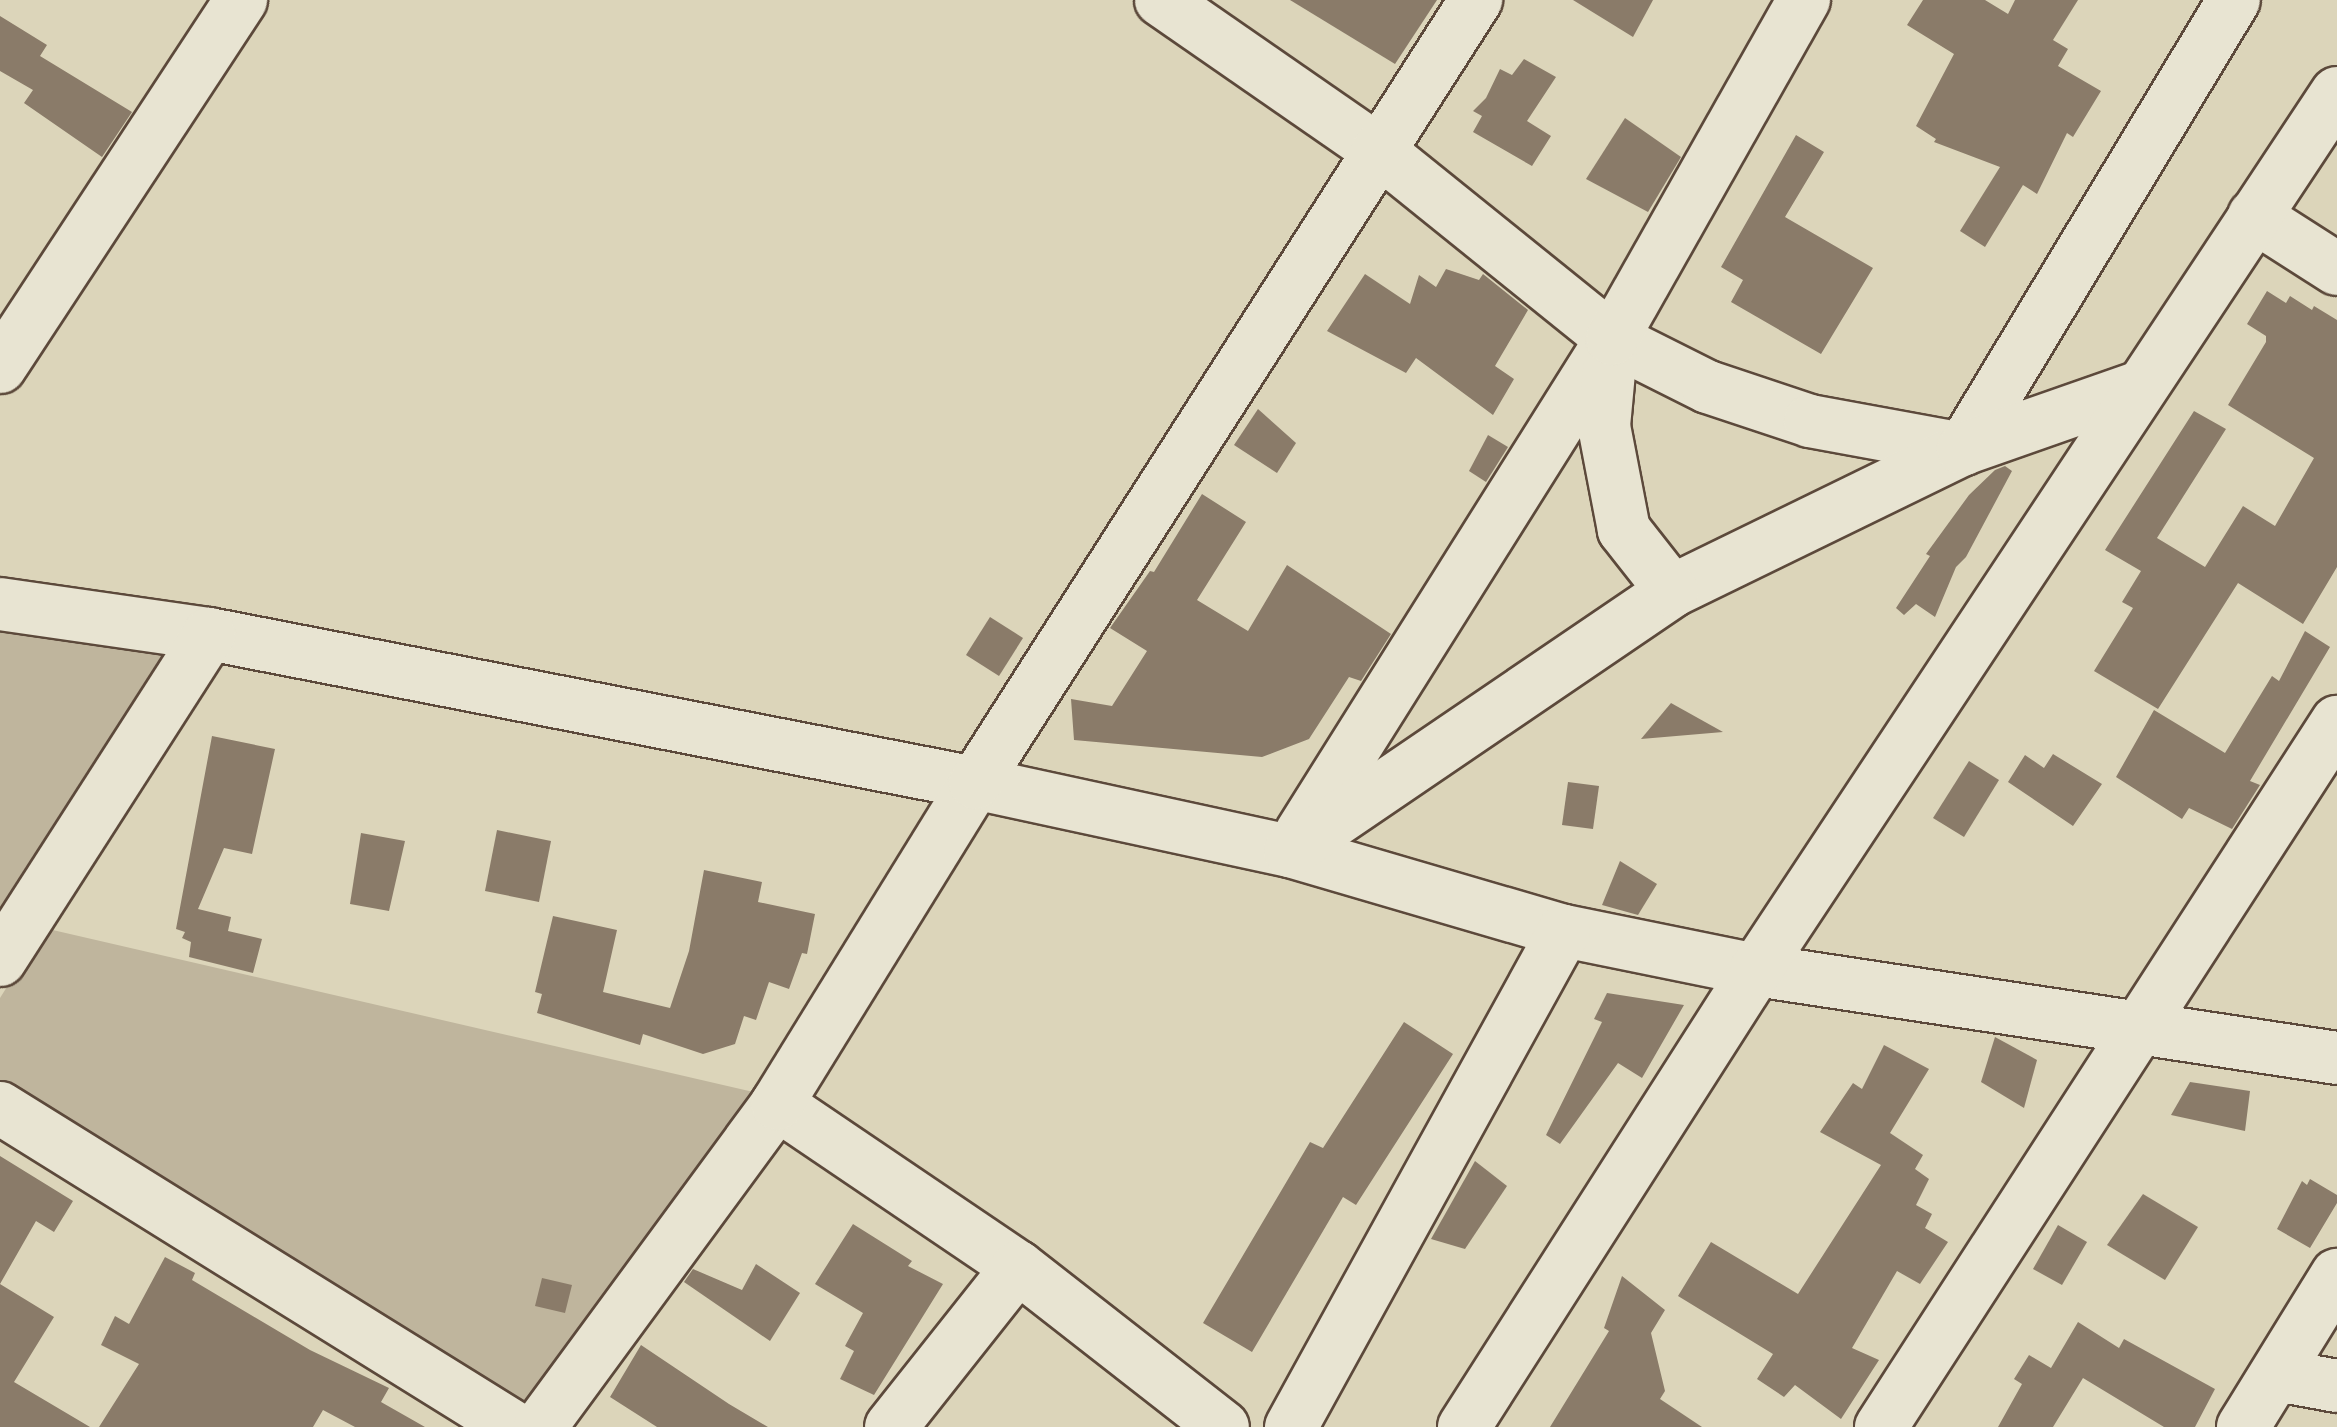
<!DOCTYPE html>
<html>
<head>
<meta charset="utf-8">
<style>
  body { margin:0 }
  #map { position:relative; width:2337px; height:1427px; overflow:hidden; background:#dcd5ba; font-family:Alegreya,serif }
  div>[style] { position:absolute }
  .green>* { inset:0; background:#bfb59d }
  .building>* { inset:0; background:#8a7b69 }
  .roads { filter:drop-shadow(2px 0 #5c493b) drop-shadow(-2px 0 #5c493b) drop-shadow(0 2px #5c493b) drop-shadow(0 -2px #5c493b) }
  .minor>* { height:52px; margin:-26px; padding:0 26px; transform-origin:26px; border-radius:26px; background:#e8e4d2 }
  span { translate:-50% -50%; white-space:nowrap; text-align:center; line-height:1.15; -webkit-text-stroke:8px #e8e4d2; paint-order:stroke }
</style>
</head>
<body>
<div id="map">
  <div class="green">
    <i style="clip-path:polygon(0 621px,183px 647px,0 931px)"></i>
    <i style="clip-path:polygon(44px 928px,762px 1094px,524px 1420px,0 1095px,0 998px)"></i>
  </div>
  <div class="building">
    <i style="clip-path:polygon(1290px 0,1437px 0,1395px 64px)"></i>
    <i style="clip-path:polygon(1573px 0,1653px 0,1633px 37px)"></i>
    <i style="clip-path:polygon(1923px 0,1985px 0,2008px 14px,2015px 0,2078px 0,2053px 40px,2068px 49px,2058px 66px,2101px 91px,2073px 137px,2067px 133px,2037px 194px,2023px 185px,1985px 247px,1960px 231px,2000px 167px,1934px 142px,1936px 139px,1916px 126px,1954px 54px,1907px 25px)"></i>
    <i style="clip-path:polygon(0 16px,47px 45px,40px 56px,132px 112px,102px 157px,24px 103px,33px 90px,0 71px)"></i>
    <i style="clip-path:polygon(1524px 59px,1556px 77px,1527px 121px,1551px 136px,1532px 166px,1473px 132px,1482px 116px,1473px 111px,1486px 98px,1500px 69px,1512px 75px)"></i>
    <i style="clip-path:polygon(1625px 118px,1681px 157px,1648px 212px,1586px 179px)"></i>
    <i style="clip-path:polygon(1796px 135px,1824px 152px,1785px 217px,1873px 268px,1821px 354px,1731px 302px,1743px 280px,1721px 267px)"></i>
    <i style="clip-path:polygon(1446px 269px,1479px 280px,1483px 274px,1528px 310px,1495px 366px,1514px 379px,1493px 415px,1416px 358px,1406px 373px,1327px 331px,1365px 274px,1410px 304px,1419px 275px,1436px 287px)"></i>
    <i style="clip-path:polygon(2267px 291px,2286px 303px,2290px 296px,2312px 310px,2314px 306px,2337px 320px,2337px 567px,2303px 624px,2238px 583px,2158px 709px,2094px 671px,2133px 608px,2122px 602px,2141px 571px,2105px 550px,2194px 411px,2226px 429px,2157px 538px,2205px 567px,2243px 506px,2275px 526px,2314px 458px,2228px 405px,2266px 342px,2266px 336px,2247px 324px)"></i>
    <i style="clip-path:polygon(1258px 409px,1296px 443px,1277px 473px,1234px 445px)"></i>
    <i style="clip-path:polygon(1488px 435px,1508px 447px,1486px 482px,1469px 471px)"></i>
    <i style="clip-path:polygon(2005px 466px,2012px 471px,1966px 557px,1956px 567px,1935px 617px,1916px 604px,1904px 615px,1896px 608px,1930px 556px,1926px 554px,1969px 495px,1995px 470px)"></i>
    <i style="clip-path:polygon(1202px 494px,1246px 522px,1197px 600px,1248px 631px,1287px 565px,1391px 634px,1361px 681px,1349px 677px,1309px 739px,1262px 757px,1074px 740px,1071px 699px,1112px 706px,1147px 651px,1110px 628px,1150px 571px,1154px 572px)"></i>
    <i style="clip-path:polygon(990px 617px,1023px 638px,999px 676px,966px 655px)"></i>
    <i style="clip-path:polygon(2305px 631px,2330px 647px,2250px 781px,2260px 785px,2232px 829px,2189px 808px,2182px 819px,2116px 777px,2154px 710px,2225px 753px,2272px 676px,2279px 681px)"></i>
    <i style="clip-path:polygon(1671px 703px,1723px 732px,1641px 739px)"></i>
    <i style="clip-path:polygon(212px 736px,275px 749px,252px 854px,224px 848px,198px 909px,231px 917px,228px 931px,262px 939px,253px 973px,189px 957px,191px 942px,182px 938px,185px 932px,176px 929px)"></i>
    <i style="clip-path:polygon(2053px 754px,2102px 784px,2073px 826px,2008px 782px,2025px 755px,2044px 768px)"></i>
    <i style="clip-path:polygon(1969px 761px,1999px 780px,1964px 837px,1933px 818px)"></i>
    <i style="clip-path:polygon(1568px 782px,1599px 786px,1593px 829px,1562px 825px)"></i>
    <i style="clip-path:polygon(497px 830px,551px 841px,539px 902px,485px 891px)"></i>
    <i style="clip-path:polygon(361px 833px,405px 841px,389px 911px,350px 904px)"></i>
    <i style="clip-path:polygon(1620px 861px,1657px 884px,1638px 915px,1602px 905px)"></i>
    <i style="clip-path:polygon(704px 870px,762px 882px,758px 902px,815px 914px,807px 954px,802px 953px,789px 989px,769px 982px,756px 1020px,744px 1016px,735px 1044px,703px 1054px,643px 1034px,640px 1045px,537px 1013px,542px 994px,535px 992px,553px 916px,617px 930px,603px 992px,670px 1008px,689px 951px)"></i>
    <i style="clip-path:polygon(1607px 993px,1684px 1005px,1642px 1078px,1618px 1063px,1560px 1144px,1546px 1135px,1602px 1022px,1594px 1019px)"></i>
    <i style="clip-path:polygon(1404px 1022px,1453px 1054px,1356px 1205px,1343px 1197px,1252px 1352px,1203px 1323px,1310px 1142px,1323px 1148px)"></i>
    <i style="clip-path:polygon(1995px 1037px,2037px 1060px,2024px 1108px,1981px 1082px)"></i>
    <i style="clip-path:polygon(1884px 1045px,1929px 1069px,1890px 1133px,1923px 1155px,1915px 1169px,1929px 1179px,1916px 1205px,1932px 1214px,1925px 1228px,1948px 1242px,1920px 1284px,1897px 1271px,1852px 1348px,1879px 1360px,1841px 1419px,1795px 1385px,1784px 1397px,1757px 1379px,1773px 1354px,1678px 1296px,1711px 1242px,1798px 1294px,1881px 1165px,1820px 1132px,1853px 1083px,1862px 1089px)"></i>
    <i style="clip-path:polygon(2190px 1082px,2250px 1091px,2245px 1131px,2171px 1115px)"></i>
    <i style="clip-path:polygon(0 1156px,73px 1201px,54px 1232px,36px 1221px,0 1284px,54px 1317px,14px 1382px,90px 1427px,0 1427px)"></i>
    <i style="clip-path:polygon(1475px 1161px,1507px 1186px,1465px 1249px,1431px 1239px)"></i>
    <i style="clip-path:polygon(2310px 1179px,2337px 1195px,2337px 1203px,2310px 1248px,2277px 1229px,2302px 1181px,2307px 1185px)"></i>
    <i style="clip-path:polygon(2143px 1194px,2198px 1227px,2165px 1280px,2107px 1245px)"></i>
    <i style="clip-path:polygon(853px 1224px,912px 1261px,908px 1266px,943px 1284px,874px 1395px,840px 1379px,854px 1351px,845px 1346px,863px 1313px,815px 1284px)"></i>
    <i style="clip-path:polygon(2058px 1225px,2087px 1242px,2062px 1285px,2033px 1269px)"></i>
    <i style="clip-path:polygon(165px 1257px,195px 1273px,192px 1280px,310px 1350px,389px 1388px,381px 1402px,425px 1427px,355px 1427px,323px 1410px,313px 1427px,99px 1427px,139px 1364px,101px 1345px,115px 1316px,129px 1324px)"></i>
    <i style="clip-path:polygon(756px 1264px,800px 1293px,770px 1341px,684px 1282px,693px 1269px,742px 1290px)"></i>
    <i style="clip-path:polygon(1622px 1276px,1665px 1310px,1651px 1333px,1665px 1391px,1660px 1399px,1702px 1427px,1550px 1427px,1609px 1331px,1604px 1328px)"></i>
    <i style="clip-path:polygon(542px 1278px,572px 1285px,565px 1313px,535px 1306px)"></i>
    <i style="clip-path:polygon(2078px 1322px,2119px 1348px,2124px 1339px,2215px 1389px,2195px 1427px,2164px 1427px,2083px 1378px,2053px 1427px,1998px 1427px,2022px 1384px,2014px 1379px,2029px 1355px,2051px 1368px)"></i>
    <i style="clip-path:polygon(641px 1345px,729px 1404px,768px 1427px,657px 1427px,610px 1397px)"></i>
  </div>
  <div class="roads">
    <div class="minor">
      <i style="left:1161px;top:0;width:264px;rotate:34.7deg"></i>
      <i style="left:1378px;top:150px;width:301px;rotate:38.9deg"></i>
      <i style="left:1612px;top:339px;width:107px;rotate:26.6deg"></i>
      <i style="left:1708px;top:387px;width:108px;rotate:18.4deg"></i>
      <i style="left:1810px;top:421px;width:156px;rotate:10.4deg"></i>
      <i style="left:1963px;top:449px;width:524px;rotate:-58.89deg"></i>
      <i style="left:2254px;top:216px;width:98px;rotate:32.6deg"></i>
      <i style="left:0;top:367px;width:439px;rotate:-56.7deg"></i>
      <i style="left:1672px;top:591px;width:324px;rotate:-26deg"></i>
      <i style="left:1963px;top:449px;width:188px;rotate:-19.3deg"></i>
      <i style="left:0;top:604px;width:211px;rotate:8.2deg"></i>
      <i style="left:209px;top:634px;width:780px;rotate:11.01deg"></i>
      <i style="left:975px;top:783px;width:322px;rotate:12.2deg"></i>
      <i style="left:1290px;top:851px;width:285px;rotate:16.3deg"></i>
      <i style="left:1564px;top:931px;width:196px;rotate:11.5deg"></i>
      <i style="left:1756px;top:970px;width:588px;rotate:8.61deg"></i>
      <i style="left:1301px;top:833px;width:573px;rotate:-57.84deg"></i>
      <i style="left:1290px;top:851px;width:462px;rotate:-34.2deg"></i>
      <i style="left:1672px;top:591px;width:78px;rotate:-128.2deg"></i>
      <i style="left:1624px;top:530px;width:106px;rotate:-100.9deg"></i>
      <i style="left:1604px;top:426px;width:87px;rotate:-84.7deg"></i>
      <i style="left:1612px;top:339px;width:390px;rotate:-60.5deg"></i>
      <i style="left:0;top:960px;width:387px;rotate:-57.3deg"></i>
      <i style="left:777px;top:1104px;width:291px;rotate:34.1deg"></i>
      <i style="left:1018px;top:1267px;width:260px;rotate:38deg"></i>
      <i style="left:0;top:1108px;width:604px;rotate:31.87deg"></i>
      <i style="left:2277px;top:1375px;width:61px;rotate:10.4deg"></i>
      <i style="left:540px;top:1427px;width:401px;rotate:-53.7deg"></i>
      <i style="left:777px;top:1104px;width:377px;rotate:-58.3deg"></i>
      <i style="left:975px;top:783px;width:930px;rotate:-57.39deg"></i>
      <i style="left:891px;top:1427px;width:204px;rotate:-51.6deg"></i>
      <i style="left:1291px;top:1427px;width:566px;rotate:-61.17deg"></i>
      <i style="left:1464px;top:1427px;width:542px;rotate:-57.42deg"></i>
      <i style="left:1756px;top:970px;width:1052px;rotate:-56.48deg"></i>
      <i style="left:1881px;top:1427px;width:840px;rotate:-57.1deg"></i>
      <i style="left:2243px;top:1427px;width:179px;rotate:-58.3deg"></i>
    </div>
  </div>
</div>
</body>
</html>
